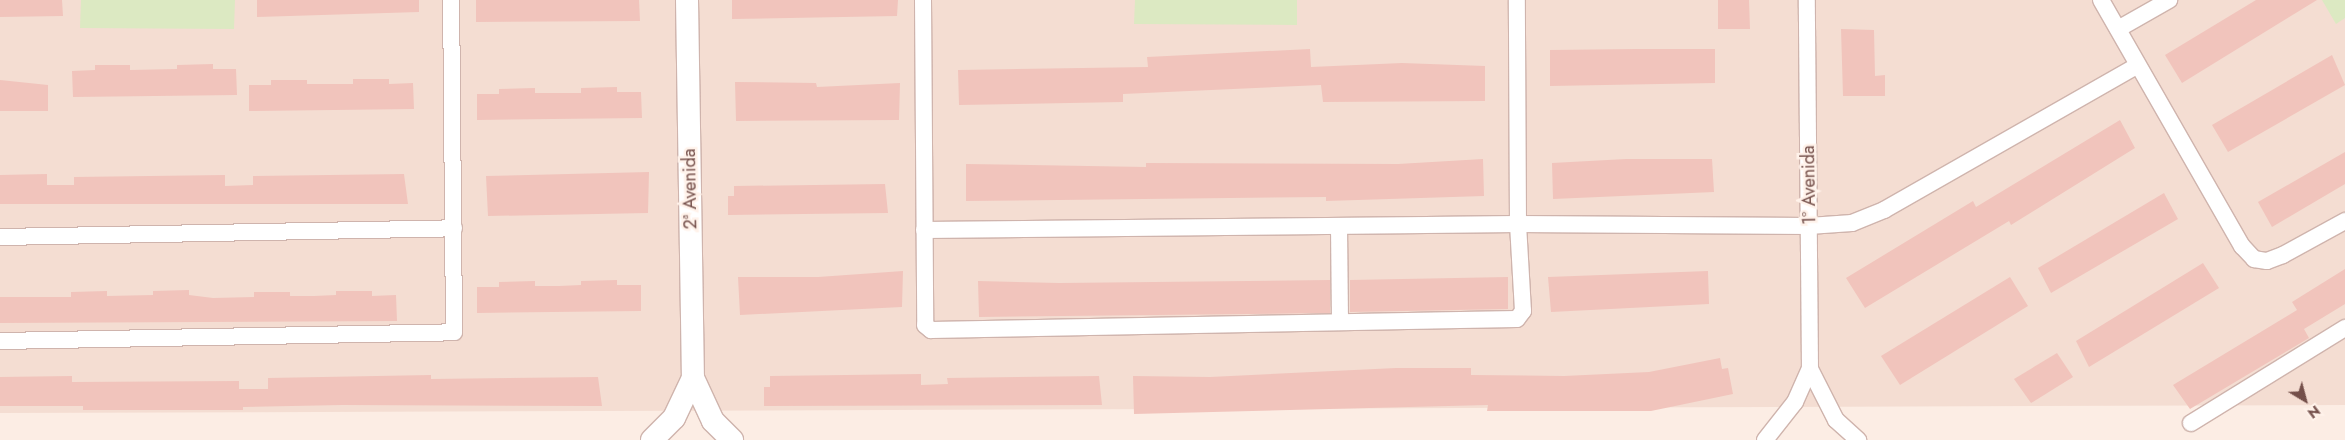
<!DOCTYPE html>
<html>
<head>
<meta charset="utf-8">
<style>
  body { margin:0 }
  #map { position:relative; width:2345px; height:440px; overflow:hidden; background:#fcede4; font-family:Jost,sans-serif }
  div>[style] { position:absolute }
  .residential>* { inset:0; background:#f4ddd2 }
  .green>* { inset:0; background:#dce9c2 }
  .building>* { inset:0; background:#f1c4bc }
  .roads { filter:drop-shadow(1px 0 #cfb4ad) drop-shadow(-1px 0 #cfb4ad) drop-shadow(0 1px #cfb4ad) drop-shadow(0 -1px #cfb4ad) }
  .street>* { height:16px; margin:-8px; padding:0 8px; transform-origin:8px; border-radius:8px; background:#fff }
  .secondary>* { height:22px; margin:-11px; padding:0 11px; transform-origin:11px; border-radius:11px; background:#fff }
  span { translate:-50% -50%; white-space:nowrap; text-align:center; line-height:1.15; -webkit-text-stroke:5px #fff2ea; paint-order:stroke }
  .street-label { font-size:18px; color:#744f4a }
  .north { position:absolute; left:2280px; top:375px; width:50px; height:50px; -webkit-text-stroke:4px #fff2ea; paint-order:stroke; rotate:143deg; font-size:14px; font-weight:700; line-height:20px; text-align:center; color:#744f4a }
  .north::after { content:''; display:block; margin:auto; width:18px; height:22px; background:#744f4a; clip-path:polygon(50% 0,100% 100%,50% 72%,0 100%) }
</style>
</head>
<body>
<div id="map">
  <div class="residential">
    <i style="clip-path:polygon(0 0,2345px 0,2345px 405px,0 413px)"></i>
  </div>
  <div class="green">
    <i style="clip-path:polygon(81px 0,235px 0,234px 29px,80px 28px)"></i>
    <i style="clip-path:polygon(1135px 0,1297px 0,1297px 25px,1134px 24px)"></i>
    <i style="clip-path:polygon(2322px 0,2345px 0,2345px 18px,2336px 24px)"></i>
  </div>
  <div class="building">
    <i style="clip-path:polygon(0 0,62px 0,63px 16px,0 17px)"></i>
    <i style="clip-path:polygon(257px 0,419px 0,419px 12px,257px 17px)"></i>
    <i style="clip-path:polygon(476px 0,639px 0,640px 21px,476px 22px)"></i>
    <i style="clip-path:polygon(732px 0,898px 0,897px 16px,732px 19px)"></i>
    <i style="clip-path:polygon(1718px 0,1749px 0,1750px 29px,1718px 29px)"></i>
    <i style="clip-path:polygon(2256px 0,2317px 0,2182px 83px,2165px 55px)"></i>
    <i style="clip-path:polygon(1841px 29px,1874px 30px,1875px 76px,1885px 75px,1885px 96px,1843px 96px)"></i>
    <i style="clip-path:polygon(1310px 49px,1311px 67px,1402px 63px,1485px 66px,1485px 101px,1323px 102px,1321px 85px,1123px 94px,1123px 102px,959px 105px,958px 70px,1148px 67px,1147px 57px)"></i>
    <i style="clip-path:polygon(1636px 49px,1715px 49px,1715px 83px,1550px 86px,1550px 50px)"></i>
    <i style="clip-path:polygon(2332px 55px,2345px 85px,2228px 152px,2212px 125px)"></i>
    <i style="clip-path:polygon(213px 64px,213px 69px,236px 69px,237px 95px,73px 97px,72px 71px,95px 70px,95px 65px,130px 65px,130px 70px,177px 69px,177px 65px)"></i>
    <i style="clip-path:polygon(353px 79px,389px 79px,389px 84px,413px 83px,414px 109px,249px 111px,249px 85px,271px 85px,271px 80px,307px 80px,307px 84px,353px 84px)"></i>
    <i style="clip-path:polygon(0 80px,48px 85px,48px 111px,0 111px)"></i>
    <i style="clip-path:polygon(735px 82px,816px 83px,817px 87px,900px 83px,899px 120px,736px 121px)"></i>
    <i style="clip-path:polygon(617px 87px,617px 92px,641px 92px,642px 118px,477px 120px,477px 94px,499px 94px,499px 89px,535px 88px,535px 93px,581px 93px,581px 88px)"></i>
    <i style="clip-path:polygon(2120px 120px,2135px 148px,2011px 225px,2009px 221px,1865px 308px,1846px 278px,1973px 201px,1976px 207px)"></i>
    <i style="clip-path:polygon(2345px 152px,2345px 184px,2272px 227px,2258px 202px)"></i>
    <i style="clip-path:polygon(1483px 159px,1484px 196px,1326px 201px,1326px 197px,966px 201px,966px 164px,1146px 167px,1146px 163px,1398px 164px)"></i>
    <i style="clip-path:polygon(1626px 159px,1712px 159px,1714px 192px,1553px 199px,1552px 163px)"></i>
    <i style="clip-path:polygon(649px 172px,648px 213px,488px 216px,486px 176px)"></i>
    <i style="clip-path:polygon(47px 174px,47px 185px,74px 185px,74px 177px,225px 175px,225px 186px,253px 185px,253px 176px,404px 174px,408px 204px,0 204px,0 175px)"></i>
    <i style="clip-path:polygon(885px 184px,888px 213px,728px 215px,728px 196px,734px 196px,734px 186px)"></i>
    <i style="clip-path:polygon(2164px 193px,2178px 219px,2051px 293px,2038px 268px)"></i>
    <i style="clip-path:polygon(2203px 263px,2219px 288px,2089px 367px,2076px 341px)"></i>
    <i style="clip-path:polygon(2345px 269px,2345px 304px,2304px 329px,2309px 338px,2190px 409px,2173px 385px,2297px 310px,2292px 302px)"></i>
    <i style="clip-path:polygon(903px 271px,902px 307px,740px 315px,738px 277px,818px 277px)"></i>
    <i style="clip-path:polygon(1708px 271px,1709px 304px,1551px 312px,1548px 277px)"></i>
    <i style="clip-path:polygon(1508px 277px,1508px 309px,1350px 312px,1350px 280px)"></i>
    <i style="clip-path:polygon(2010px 277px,2028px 306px,1900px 385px,1881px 356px)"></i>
    <i style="clip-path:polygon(617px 280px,617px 285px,641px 285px,641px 311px,477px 313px,477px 287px,499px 287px,499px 282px,535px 281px,535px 286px,559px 286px,581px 285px,581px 281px)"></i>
    <i style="clip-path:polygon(1330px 280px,1330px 313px,979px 317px,978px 281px,1059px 283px)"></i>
    <i style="clip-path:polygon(189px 290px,189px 295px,213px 298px,254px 297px,254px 292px,290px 292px,290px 296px,314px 296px,336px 295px,336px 291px,372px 291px,372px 296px,396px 295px,397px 321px,0 323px,0 297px,71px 297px,71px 292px,107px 291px,107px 296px,153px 295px,153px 291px)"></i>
    <i style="clip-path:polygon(2057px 353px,2073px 377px,2031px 403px,2014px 379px)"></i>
    <i style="clip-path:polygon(1720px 358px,1722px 369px,1728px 368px,1733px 394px,1651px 411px,1487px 411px,1488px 405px,1134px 414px,1133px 376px,1210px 377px,1396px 368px,1471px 368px,1471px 375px,1564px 376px,1649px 372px)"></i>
    <i style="clip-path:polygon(921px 374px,921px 385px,948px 384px,947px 378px,1099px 376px,1102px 405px,764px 406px,764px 387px,770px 387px,770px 376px)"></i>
    <i style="clip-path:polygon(431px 375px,431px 379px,598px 377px,602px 406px,342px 405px,243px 407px,243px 410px,83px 410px,83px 406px,0 406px,0 377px,72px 376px,72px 382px,239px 381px,239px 389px,268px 389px,268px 378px)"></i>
  </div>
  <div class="roads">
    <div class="street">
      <i style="left:923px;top:0;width:325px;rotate:89.6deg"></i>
      <i style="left:925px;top:325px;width:8px;rotate:40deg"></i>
      <i style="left:931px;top:330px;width:586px;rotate:-1.08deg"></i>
      <i style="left:1517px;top:319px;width:10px;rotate:-53deg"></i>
      <i style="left:1523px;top:311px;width:87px;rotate:-93.3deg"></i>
      <i style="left:1518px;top:224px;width:224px;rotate:-90.3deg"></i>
      <i style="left:2101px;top:0;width:284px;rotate:60.2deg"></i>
      <i style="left:2242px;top:246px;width:18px;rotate:47deg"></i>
      <i style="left:2254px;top:259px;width:13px;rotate:9deg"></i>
      <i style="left:2267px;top:261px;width:17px;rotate:-21deg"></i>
      <i style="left:2283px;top:255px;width:71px;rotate:-28.7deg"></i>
      <i style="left:2118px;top:29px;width:59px;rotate:-29.6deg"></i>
      <i style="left:1339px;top:226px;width:96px;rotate:89.4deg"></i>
      <i style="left:924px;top:230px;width:594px;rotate:-0.58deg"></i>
      <i style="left:1518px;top:224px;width:291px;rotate:0.4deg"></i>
      <i style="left:1809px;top:226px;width:43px;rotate:-4deg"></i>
      <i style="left:1852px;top:223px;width:35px;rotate:-22deg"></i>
      <i style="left:1884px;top:210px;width:292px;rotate:-29.7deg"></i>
      <i style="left:0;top:237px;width:454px;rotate:-1.1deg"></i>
      <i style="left:0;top:341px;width:454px;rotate:-1.1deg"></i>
      <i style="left:454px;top:332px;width:332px;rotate:-90.5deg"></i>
      <i style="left:1810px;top:369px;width:57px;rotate:63deg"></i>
      <i style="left:1836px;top:420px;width:30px;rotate:42deg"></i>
      <i style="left:2191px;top:423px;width:181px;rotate:-31.7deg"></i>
      <i style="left:1765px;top:440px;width:48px;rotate:-51.7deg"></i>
      <i style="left:1795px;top:402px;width:36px;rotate:-66deg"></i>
      <i style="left:1810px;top:369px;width:369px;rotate:-90.5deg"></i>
    </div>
    <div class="secondary">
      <i style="left:687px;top:0;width:378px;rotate:89.1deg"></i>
      <i style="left:693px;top:378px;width:47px;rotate:65.1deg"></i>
      <i style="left:713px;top:421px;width:27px;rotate:45deg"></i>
      <i style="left:652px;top:440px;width:31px;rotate:-45deg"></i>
      <i style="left:674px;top:418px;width:44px;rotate:-64.6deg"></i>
    </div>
  </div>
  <div class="street-label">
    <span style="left:1809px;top:185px;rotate:-91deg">1º Avenida</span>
    <span style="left:690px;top:189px;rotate:-91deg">2ª Avenida</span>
  </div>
  <div class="north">N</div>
</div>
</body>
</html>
